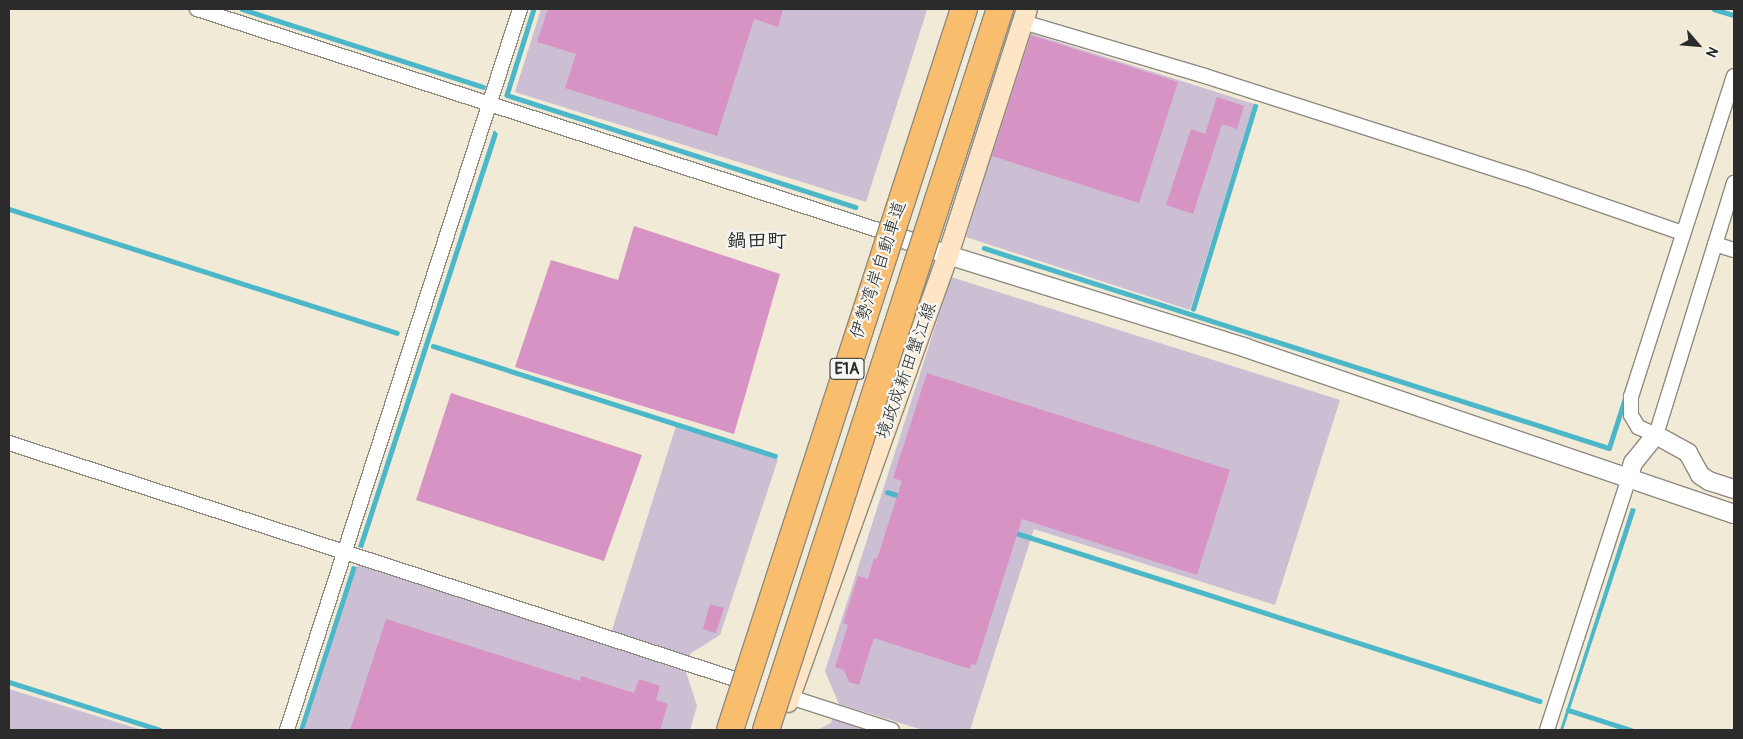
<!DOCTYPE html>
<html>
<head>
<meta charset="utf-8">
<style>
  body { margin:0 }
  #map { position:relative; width:1743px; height:739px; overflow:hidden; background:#f0ead6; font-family:Pangolin,"Klee One",sans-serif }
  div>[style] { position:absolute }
  .industrial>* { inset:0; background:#ccbfd4 }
  .water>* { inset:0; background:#4cb7c8 }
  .stream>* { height:4.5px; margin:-2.25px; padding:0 2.25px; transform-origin:2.25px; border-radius:2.25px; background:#4cb7c8 }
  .building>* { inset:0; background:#d793c3 }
  .roads { filter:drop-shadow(1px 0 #8e8a80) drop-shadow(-1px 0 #8e8a80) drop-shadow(0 1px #8e8a80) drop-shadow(0 -1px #8e8a80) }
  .minor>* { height:14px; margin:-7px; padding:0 7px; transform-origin:7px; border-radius:7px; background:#fff }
  .tertiary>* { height:18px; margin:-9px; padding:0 9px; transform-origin:9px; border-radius:9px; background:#fff }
  .secondary>* { height:20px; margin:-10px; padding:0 10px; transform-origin:10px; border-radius:10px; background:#fde5c5 }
  .bridges { filter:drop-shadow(1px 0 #8e8a80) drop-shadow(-1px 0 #8e8a80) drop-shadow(0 1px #8e8a80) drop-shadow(0 -1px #8e8a80) }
  .motorway-bridge>* { height:26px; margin:-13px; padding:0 13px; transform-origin:13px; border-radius:13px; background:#f9be6d }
  span { translate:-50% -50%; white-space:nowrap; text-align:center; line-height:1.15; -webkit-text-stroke:4.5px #f6f6f2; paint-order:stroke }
  .shield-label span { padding:1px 4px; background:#f6f6f2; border:1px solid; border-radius:4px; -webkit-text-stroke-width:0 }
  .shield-label { font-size:16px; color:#2b2b2b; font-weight:700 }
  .street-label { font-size:18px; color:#2b2b2b }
  .quarter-label { font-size:20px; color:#2b2b2b; font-weight:700 }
  .frame { position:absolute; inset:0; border:10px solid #2b2b2b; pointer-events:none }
  .north { position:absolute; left:1673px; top:20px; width:50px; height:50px; -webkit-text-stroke:4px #f6f6f2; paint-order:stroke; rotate:117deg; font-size:14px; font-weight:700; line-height:20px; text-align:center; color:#2b2b2b }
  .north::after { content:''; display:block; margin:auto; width:18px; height:22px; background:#2b2b2b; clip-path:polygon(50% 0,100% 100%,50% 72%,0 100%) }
</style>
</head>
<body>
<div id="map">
  <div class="industrial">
    <i style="clip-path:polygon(541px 9px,926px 9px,927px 10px,866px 202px,515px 92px)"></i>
    <i style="clip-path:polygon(1030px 33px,1254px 104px,1190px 310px,966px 237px)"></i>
    <i style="clip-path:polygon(951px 277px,1340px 400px,1275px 605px,1034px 529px,970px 730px,923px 730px,839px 704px,825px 671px)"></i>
    <i style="clip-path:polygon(676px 426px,778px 459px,720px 635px,691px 653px,689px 658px,611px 633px)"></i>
    <i style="clip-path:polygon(358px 564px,364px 564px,686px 672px,697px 706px,690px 730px,304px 730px)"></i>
    <i style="clip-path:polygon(9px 689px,142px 730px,9px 730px)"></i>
    <i style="clip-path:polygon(832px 719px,868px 730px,817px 730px,831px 723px)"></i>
  </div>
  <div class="water">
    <i style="clip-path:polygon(494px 130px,498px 134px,363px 548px,358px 547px)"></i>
    <i style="clip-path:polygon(1631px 508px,1636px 509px,1563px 730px,1560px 730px)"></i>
    <i style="clip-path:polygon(352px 566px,357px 567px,304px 730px,299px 730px)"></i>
  </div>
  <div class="stream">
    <i style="left:242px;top:9px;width:253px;rotate:17.9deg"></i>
    <i style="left:534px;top:9px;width:90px;rotate:107.4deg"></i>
    <i style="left:507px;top:95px;width:366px;rotate:17.8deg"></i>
    <i style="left:1714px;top:9px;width:21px;rotate:17deg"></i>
    <i style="left:9px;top:209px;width:407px;rotate:17.7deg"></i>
    <i style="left:984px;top:248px;width:656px;rotate:17.74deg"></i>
    <i style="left:1609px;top:448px;width:56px;rotate:-72.2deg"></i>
    <i style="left:1193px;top:309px;width:212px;rotate:-73deg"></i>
    <i style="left:433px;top:346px;width:359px;rotate:17.8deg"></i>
    <i style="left:887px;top:492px;width:17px;rotate:17deg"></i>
    <i style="left:1013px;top:532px;width:553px;rotate:17.78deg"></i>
    <i style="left:9px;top:682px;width:158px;rotate:17.6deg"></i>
    <i style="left:1568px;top:710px;width:66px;rotate:17.6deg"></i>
  </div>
  <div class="building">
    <i style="clip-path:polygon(548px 9px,783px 9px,778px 27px,754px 19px,717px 136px,565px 88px,576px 54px,537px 42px)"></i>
    <i style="clip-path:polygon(1031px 35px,1178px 82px,1139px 203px,992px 156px)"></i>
    <i style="clip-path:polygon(1217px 97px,1244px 106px,1237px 129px,1222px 124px,1193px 214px,1166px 205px,1191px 129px,1205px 134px)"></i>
    <i style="clip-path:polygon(634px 226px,780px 274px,734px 434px,515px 367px,551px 260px,618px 280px)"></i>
    <i style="clip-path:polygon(927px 373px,1230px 470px,1197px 575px,1022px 519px,976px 665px,971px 664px,970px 669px,874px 638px,859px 685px,849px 682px,844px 670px,835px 667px,848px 625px,843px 623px,858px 576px,868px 579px,874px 558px,877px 559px,902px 481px,893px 478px)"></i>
    <i style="clip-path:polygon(451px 393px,642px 455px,604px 561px,416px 500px)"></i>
    <i style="clip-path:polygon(710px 604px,724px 608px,716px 633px,703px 629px)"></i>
    <i style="clip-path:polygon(386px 619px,580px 681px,581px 676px,634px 693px,639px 679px,660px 686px,656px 700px,668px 704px,660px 730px,350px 730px)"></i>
  </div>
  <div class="roads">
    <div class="minor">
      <i style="left:197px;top:9px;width:722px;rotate:17.98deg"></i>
      <i style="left:1023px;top:22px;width:190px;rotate:16.5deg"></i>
      <i style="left:1205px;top:76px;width:334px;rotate:17.8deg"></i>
      <i style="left:1523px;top:178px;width:169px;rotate:19deg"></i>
      <i style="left:1734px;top:76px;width:336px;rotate:107.8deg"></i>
      <i style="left:1631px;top:396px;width:19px;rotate:90deg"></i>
      <i style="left:1631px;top:415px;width:14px;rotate:60deg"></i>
      <i style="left:1638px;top:427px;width:20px;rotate:24deg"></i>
      <i style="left:1656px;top:435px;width:264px;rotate:-72.8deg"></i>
      <i style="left:1715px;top:244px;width:20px;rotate:18deg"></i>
      <i style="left:9px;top:443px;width:770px;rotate:18.01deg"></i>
      <i style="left:790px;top:697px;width:107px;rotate:17.9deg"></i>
      <i style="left:287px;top:730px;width:758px;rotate:-72.09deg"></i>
      <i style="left:1547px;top:730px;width:263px;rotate:-72deg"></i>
    </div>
    <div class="tertiary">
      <i style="left:884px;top:232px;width:68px;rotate:19.8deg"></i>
      <i style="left:948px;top:255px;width:312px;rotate:17.3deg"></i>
      <i style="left:1246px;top:348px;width:515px;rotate:18.79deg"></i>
      <i style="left:1628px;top:480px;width:18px;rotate:-74deg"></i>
      <i style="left:1633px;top:463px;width:36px;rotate:-51deg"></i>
      <i style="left:1656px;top:435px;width:37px;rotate:29deg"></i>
      <i style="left:1688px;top:453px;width:25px;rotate:61deg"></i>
      <i style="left:1700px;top:475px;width:11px;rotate:34deg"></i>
      <i style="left:1709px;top:481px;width:26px;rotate:18deg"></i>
    </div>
    <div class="secondary">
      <i style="left:788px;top:702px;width:475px;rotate:-70.3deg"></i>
      <i style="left:948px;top:255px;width:258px;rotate:-72.2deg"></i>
    </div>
  </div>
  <div class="bridges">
    <div class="motorway-bridge">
      <i style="left:730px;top:730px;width:758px;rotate:-72.02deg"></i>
      <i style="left:766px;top:730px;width:758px;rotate:-72.02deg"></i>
    </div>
  </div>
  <div class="shield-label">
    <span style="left:847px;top:369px">E1A</span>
  </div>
  <div class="street-label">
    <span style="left:879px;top:270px;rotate:-72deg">伊勢湾岸自動車道</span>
    <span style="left:907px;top:371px;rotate:-70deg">境政成新田蟹江線</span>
  </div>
  <div class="quarter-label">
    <span style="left:757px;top:240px">鍋田町</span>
  </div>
  <div class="frame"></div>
  <div class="north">N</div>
</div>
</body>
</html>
